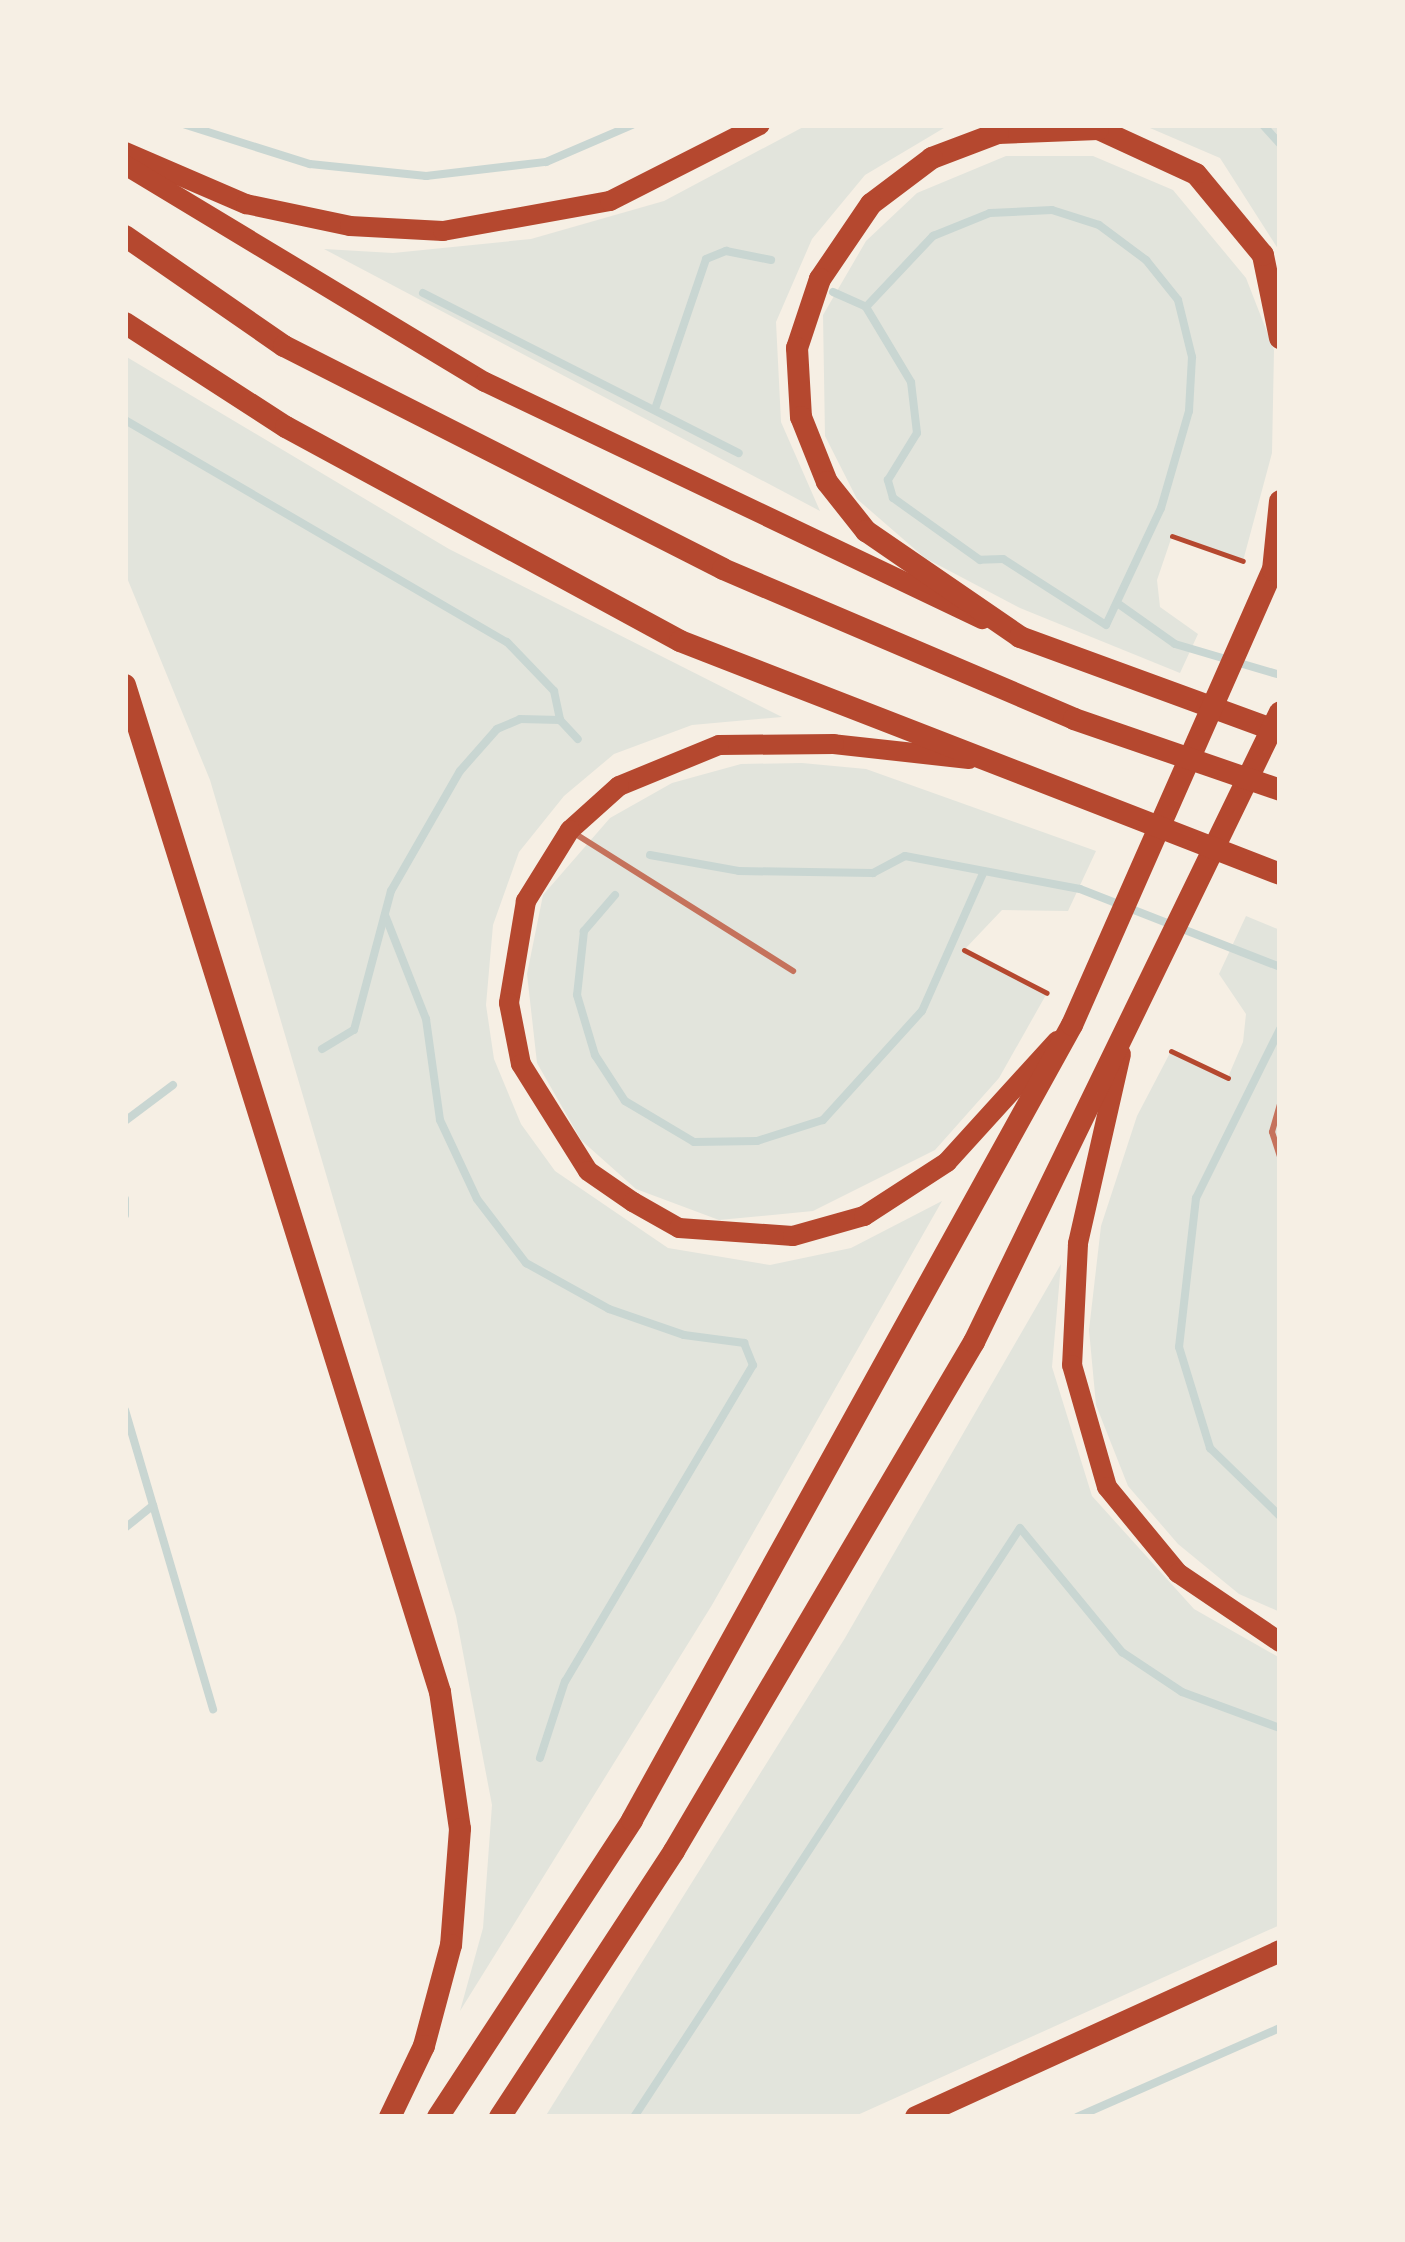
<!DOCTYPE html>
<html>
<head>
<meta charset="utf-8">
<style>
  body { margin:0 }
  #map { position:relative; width:1405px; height:2242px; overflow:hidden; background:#f6efe4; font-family:Commissioner,sans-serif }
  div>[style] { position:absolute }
  .green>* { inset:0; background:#e2e4dc }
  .stream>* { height:8px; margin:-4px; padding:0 4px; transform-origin:4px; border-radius:4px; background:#c9d6d2 }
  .path>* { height:5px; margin:-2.5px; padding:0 2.5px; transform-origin:2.5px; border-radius:2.5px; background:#b5482f }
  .service>* { height:6px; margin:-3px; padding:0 3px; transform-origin:3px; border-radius:3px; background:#c5725c }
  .primary>* { height:20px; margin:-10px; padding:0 10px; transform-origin:10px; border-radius:10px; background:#b5482f }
  .trunk>* { height:22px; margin:-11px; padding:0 11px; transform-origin:11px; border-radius:11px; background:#b5482f }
  .motorway>* { height:22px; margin:-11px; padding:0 11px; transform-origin:11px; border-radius:11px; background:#b5482f }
  span { translate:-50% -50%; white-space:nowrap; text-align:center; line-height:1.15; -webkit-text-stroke:8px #f6efe4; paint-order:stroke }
  .frame { position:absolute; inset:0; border:128px solid #f6efe4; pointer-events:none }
</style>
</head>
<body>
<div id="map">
  <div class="green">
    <i style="clip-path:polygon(807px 125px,949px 125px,865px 175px,812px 239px,776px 322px,781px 422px,820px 511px,324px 249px,393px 253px,531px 239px,664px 201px)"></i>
    <i style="clip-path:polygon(1143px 125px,1280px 125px,1280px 252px,1220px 158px)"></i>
    <i style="clip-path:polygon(1006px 156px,1093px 156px,1173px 190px,1246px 278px,1274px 350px,1272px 453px,1243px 561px,1172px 536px,1157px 580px,1160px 607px,1198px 634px,1180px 673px,1020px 608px,925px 558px,857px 499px,825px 436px,823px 315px,866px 241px,917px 193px)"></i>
    <i style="clip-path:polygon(125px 356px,449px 549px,782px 717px,692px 725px,614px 754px,564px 796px,519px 852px,493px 925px,486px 1005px,494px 1059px,521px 1124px,555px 1171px,668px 1248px,770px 1265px,851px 1248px,942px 1201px,712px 1605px,460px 2011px,483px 1928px,492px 1805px,456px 1616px,210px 780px,125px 573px)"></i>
    <i style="clip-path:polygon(802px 763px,866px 769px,1096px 851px,1068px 911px,1002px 910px,964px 950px,1047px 993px,999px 1078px,935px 1150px,813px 1211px,719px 1220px,636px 1189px,581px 1140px,537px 1063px,527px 974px,543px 895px,610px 818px,672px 783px,741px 764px)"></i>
    <i style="clip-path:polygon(1246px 916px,1280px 930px,1280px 1612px,1239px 1594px,1178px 1544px,1128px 1486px,1096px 1405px,1089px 1330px,1101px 1226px,1137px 1116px,1171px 1051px,1228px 1077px,1243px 1042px,1246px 1014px,1219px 974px)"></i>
    <i style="clip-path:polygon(1061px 1264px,1052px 1367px,1092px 1496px,1194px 1609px,1280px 1658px,1280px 1925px,853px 2117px,545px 2117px,845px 1638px)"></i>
  </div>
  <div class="stream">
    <i style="left:186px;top:125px;width:130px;rotate:17.5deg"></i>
    <i style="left:310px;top:164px;width:117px;rotate:5.9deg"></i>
    <i style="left:426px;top:176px;width:121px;rotate:-6.7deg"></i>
    <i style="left:546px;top:162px;width:94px;rotate:-23.3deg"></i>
    <i style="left:1263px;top:125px;width:25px;rotate:48deg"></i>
    <i style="left:833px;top:292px;width:36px;rotate:24deg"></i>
    <i style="left:866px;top:307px;width:98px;rotate:-46.7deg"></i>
    <i style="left:933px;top:236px;width:61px;rotate:-22deg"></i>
    <i style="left:990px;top:213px;width:62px;rotate:-2.8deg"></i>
    <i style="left:1052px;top:210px;width:49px;rotate:17.7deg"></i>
    <i style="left:1099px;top:225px;width:59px;rotate:36.7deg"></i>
    <i style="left:1146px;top:260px;width:51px;rotate:51.3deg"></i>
    <i style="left:1178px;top:300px;width:59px;rotate:76.2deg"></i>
    <i style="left:1192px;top:357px;width:54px;rotate:93.2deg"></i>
    <i style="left:1189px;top:411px;width:101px;rotate:106.1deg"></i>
    <i style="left:1161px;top:508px;width:129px;rotate:115.2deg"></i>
    <i style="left:1106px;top:625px;width:122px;rotate:-147.3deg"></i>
    <i style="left:1003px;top:559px;width:23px;rotate:178deg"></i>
    <i style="left:980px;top:560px;width:107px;rotate:-144.5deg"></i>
    <i style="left:893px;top:498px;width:19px;rotate:-106deg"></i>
    <i style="left:888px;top:480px;width:55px;rotate:-58.3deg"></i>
    <i style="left:917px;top:433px;width:51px;rotate:-96.7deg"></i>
    <i style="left:911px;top:382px;width:87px;rotate:-121deg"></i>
    <i style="left:423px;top:293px;width:354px;rotate:26.9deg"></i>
    <i style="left:655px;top:409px;width:158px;rotate:-71.2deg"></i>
    <i style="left:706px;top:259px;width:22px;rotate:-22deg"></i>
    <i style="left:726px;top:251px;width:46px;rotate:11.3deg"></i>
    <i style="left:125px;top:420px;width:442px;rotate:30.2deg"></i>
    <i style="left:507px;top:642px;width:68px;rotate:46.2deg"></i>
    <i style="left:554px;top:691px;width:30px;rotate:78deg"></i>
    <i style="left:1120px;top:605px;width:67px;rotate:35.3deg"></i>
    <i style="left:1175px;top:644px;width:109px;rotate:16.4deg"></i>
    <i style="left:650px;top:855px;width:90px;rotate:10.2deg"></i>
    <i style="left:739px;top:871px;width:134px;rotate:0.9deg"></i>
    <i style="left:873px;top:873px;width:36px;rotate:-28deg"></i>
    <i style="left:905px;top:856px;width:178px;rotate:10.7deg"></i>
    <i style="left:1080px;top:889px;width:215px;rotate:21.3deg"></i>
    <i style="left:615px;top:895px;width:48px;rotate:130.7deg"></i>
    <i style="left:584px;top:931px;width:64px;rotate:96.2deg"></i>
    <i style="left:577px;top:995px;width:63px;rotate:73.3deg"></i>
    <i style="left:595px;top:1055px;width:55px;rotate:56.9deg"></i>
    <i style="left:625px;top:1101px;width:80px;rotate:30.7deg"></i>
    <i style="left:694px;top:1142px;width:63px;rotate:-0.9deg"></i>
    <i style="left:757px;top:1141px;width:69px;rotate:-17.7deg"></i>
    <i style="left:823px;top:1120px;width:147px;rotate:-47.8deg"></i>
    <i style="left:922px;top:1011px;width:153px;rotate:-66.1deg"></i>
    <i style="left:385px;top:915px;width:112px;rotate:68.5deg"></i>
    <i style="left:426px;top:1019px;width:102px;rotate:82.1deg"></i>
    <i style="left:440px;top:1120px;width:87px;rotate:64.9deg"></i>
    <i style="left:477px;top:1199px;width:81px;rotate:52.6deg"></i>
    <i style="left:526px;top:1263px;width:95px;rotate:29deg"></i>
    <i style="left:609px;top:1309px;width:79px;rotate:19.1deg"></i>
    <i style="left:684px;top:1335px;width:61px;rotate:7.6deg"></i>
    <i style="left:744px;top:1343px;width:24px;rotate:68deg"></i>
    <i style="left:753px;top:1365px;width:368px;rotate:120.7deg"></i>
    <i style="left:565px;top:1681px;width:81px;rotate:108deg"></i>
    <i style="left:1280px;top:1029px;width:189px;rotate:116.4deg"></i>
    <i style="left:1196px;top:1198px;width:150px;rotate:96.5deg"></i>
    <i style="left:1179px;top:1347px;width:106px;rotate:72.9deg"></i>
    <i style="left:1210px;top:1448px;width:98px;rotate:44.2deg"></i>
    <i style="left:322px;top:1049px;width:37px;rotate:-31deg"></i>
    <i style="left:354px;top:1030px;width:144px;rotate:-75.1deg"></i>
    <i style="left:391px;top:891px;width:138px;rotate:-60.1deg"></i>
    <i style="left:460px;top:771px;width:56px;rotate:-48.6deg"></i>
    <i style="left:497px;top:729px;width:25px;rotate:-23deg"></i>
    <i style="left:520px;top:719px;width:40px;rotate:1.4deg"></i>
    <i style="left:560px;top:720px;width:26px;rotate:47deg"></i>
    <i style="left:125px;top:1121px;width:60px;rotate:-36.9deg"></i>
    <i style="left:125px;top:1199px;width:16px;rotate:90deg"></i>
    <i style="left:125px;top:1410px;width:312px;rotate:73.6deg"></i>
    <i style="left:125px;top:1528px;width:36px;rotate:-39deg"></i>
    <i style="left:634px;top:2117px;width:704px;rotate:-56.76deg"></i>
    <i style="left:1020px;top:1528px;width:161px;rotate:50.6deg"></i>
    <i style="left:1122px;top:1652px;width:72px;rotate:33.7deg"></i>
    <i style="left:1182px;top:1692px;width:104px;rotate:20.2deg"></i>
    <i style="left:1077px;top:2117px;width:222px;rotate:-23.7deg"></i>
  </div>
  <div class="path">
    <i style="left:1172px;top:536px;width:75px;rotate:19.4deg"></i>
    <i style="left:964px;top:950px;width:93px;rotate:27.4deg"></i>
    <i style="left:1171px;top:1051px;width:63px;rotate:25.3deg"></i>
  </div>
  <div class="service">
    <i style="left:574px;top:833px;width:259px;rotate:32.2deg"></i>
    <i style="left:1280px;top:1104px;width:29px;rotate:106deg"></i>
    <i style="left:1272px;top:1132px;width:25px;rotate:72deg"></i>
  </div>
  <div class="primary">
    <i style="left:125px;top:152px;width:132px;rotate:23.3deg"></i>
    <i style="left:246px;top:204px;width:106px;rotate:11.9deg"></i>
    <i style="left:350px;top:226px;width:93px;rotate:3.1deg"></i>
    <i style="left:443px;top:231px;width:170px;rotate:-10.2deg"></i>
    <i style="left:610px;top:201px;width:168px;rotate:-26.9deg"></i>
    <i style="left:125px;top:165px;width:420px;rotate:31.1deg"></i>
    <i style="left:485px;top:382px;width:551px;rotate:25.49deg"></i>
    <i style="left:969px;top:759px;width:136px;rotate:-173.7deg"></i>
    <i style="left:834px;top:744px;width:115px;rotate:179.5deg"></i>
    <i style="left:719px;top:745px;width:108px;rotate:157.7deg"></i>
    <i style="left:619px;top:786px;width:66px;rotate:138.1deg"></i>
    <i style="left:570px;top:830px;width:84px;rotate:121.8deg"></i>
    <i style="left:526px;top:901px;width:103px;rotate:99.5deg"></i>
    <i style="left:509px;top:1003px;width:62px;rotate:78.9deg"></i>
    <i style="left:521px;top:1064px;width:126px;rotate:57.9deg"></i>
    <i style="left:588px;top:1171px;width:55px;rotate:34.6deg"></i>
    <i style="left:633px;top:1202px;width:53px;rotate:29.5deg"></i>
    <i style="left:679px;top:1228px;width:114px;rotate:4deg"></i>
    <i style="left:793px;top:1236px;width:74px;rotate:-15.7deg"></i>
    <i style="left:864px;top:1216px;width:99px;rotate:-33deg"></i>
    <i style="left:947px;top:1162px;width:164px;rotate:-47.7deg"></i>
    <i style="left:1121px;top:1054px;width:195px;rotate:102.8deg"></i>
    <i style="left:1078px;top:1244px;width:121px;rotate:92.8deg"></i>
    <i style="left:1072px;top:1365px;width:127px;rotate:74deg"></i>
    <i style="left:1107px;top:1487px;width:112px;rotate:50.5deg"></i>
    <i style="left:1178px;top:1573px;width:123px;rotate:34.1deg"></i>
  </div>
  <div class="trunk">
    <i style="left:1280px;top:338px;width:85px;rotate:-101.6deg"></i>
    <i style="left:1263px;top:255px;width:105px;rotate:-129.6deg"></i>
    <i style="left:1196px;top:174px;width:108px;rotate:-155.3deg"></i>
    <i style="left:1098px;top:129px;width:100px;rotate:177.7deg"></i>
    <i style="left:998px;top:133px;width:71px;rotate:159.3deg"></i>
    <i style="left:932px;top:158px;width:76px;rotate:143deg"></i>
    <i style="left:871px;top:204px;width:91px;rotate:124.2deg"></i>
    <i style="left:820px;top:279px;width:73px;rotate:108.4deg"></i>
    <i style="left:797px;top:348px;width:69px;rotate:86.7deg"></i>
    <i style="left:801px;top:417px;width:70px;rotate:68.2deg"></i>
    <i style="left:827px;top:482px;width:63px;rotate:51.5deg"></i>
    <i style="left:866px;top:531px;width:187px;rotate:34.5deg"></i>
    <i style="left:1020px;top:637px;width:277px;rotate:20.1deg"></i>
    <i style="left:125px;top:685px;width:1055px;rotate:72.63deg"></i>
    <i style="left:440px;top:1692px;width:138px;rotate:81.7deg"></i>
    <i style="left:460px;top:1829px;width:116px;rotate:94.4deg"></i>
    <i style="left:451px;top:1945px;width:105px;rotate:105deg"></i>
    <i style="left:424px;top:2046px;width:79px;rotate:115.6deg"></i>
    <i style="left:438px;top:2117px;width:355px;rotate:-56.8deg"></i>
    <i style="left:632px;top:1820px;width:909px;rotate:-61.04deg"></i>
    <i style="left:1072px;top:1025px;width:497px;rotate:-66.2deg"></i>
    <i style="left:1273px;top:570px;width:69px;rotate:-84.2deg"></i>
    <i style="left:500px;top:2117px;width:318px;rotate:-56.8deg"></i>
    <i style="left:674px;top:1851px;width:591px;rotate:-59.49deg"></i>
    <i style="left:974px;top:1342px;width:700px;rotate:-64.09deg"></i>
    <i style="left:916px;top:2117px;width:400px;rotate:-24.5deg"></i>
  </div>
  <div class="motorway">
    <i style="left:125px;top:236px;width:193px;rotate:34.7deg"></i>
    <i style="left:284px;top:346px;width:492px;rotate:26.9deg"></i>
    <i style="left:723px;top:569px;width:382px;rotate:23.1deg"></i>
    <i style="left:1074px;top:719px;width:218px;rotate:19deg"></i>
    <i style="left:125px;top:323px;width:192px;rotate:32.9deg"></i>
    <i style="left:286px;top:427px;width:448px;rotate:28.5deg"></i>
    <i style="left:680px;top:641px;width:644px;rotate:21.22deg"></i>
  </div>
  <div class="frame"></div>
</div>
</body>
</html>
